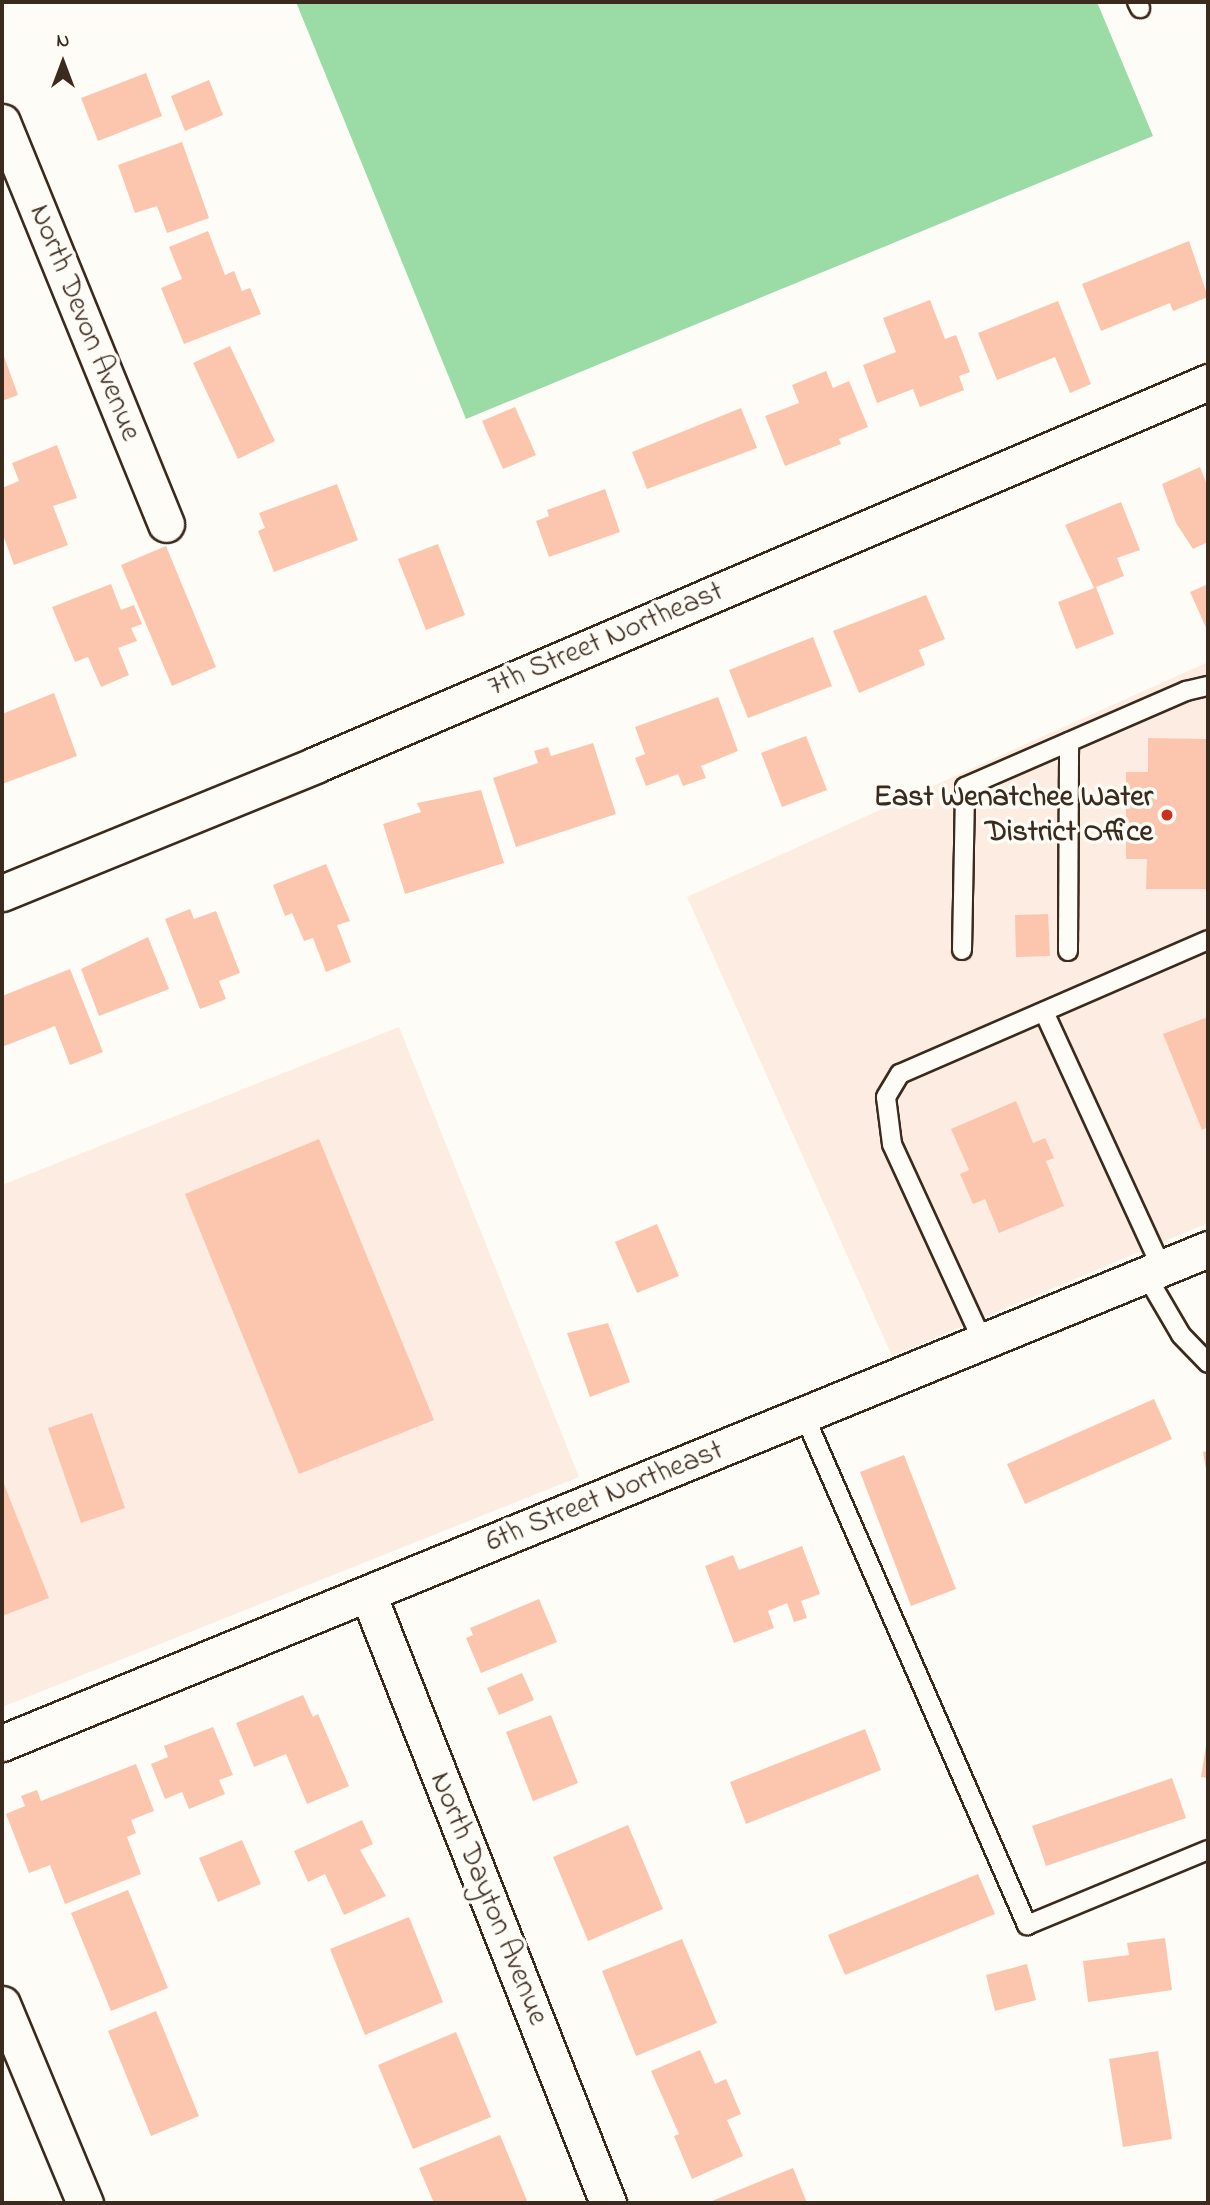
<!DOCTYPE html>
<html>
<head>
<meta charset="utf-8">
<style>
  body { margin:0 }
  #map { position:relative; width:1210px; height:2205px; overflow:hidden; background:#fdfcf7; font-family:"Indie Flower",sans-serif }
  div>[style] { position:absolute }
  .built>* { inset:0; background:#fdece1 }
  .green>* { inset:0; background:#9adba6 }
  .building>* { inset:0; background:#fcc6ae }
  .roads { filter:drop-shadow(2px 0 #3b2a1e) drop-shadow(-2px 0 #3b2a1e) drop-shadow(0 2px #3b2a1e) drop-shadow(0 -2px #3b2a1e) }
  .service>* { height:18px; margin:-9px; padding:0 9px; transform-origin:9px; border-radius:9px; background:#fdfcf7 }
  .minor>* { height:35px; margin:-17.5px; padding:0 17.5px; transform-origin:17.5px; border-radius:17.5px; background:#fdfcf7 }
  .dots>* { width:19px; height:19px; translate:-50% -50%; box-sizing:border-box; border:4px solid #fdfcf7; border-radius:50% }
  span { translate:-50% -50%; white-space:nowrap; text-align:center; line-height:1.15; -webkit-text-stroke:7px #fdfcf7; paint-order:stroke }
  .street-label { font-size:30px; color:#3b2a1e }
  .poi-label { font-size:30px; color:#3b2a1e; font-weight:700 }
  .right { translate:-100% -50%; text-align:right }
  .frame { position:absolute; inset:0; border:4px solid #3b2a1e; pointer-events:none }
  .north { position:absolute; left:28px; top:28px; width:70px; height:70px; -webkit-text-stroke:5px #fdfcf7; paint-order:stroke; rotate:0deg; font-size:19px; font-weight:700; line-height:28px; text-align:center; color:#3b2a1e }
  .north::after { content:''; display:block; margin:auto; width:24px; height:32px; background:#3b2a1e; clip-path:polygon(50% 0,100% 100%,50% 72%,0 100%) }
</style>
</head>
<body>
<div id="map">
  <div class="built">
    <i style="clip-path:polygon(1208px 662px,1208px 1223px,892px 1356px,687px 897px)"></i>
    <i style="clip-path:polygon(399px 1027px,579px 1477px,2px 1707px,2px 1185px)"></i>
  </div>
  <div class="green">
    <i style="clip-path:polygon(296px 2px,1097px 2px,1153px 136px,466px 419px)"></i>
  </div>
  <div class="building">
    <i style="clip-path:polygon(146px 73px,162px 116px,98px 141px,81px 98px)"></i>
    <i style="clip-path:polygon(209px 80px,223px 115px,185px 131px,171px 96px)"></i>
    <i style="clip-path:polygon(182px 142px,209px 218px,167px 233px,157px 206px,135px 213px,118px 165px)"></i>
    <i style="clip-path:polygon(208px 231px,225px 275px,234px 271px,242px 291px,250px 288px,261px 314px,184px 344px,161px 288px,182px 279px,169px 247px)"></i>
    <i style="clip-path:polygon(1189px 241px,1208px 297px,1173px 311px,1170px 303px,1101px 331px,1082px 284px)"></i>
    <i style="clip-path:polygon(930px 300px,945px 339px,956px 335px,970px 372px,959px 376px,964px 390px,920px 407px,913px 389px,877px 403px,863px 365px,896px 352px,883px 318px)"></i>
    <i style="clip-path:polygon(1058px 301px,1091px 384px,1070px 393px,1055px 357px,997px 380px,978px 333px)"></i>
    <i style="clip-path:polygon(230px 346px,275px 441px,238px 459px,193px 363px)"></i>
    <i style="clip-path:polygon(2px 351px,18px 395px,2px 401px)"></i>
    <i style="clip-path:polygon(826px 371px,833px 388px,849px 381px,868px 427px,839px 439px,841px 444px,785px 466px,765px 416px,799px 403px,792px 385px)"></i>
    <i style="clip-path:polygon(515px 407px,536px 455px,503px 469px,482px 421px)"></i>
    <i style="clip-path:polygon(741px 408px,757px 448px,647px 489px,632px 452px)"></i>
    <i style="clip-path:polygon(57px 445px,77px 498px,53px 506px,68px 545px,14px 565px,2px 532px,2px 488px,19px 481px,12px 463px)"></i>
    <i style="clip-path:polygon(1200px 467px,1208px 487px,1208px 542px,1193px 549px,1176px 523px,1162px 484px)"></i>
    <i style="clip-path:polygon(337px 484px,358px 540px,274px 572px,258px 531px,265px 528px,259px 513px)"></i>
    <i style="clip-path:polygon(605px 489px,620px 532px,549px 557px,536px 521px,549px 516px,547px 510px)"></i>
    <i style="clip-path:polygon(1121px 502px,1140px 550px,1117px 558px,1124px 576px,1096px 587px,1114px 634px,1076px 649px,1058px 602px,1094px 588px,1065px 525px)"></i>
    <i style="clip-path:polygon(438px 544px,465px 615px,426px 630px,398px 559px)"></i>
    <i style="clip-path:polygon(166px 546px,216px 667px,172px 686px,121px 565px)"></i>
    <i style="clip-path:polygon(111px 584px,121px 610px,134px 605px,142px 624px,131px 628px,137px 641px,118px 648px,129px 675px,101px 687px,88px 657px,75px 662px,52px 607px)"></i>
    <i style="clip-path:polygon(1208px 584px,1208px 632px,1190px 592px)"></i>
    <i style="clip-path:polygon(926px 595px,945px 639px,919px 650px,925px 665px,859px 693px,833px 631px)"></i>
    <i style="clip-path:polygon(813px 637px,832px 686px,748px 718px,729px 670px)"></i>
    <i style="clip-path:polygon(54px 693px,77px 756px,2px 784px,2px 714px)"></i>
    <i style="clip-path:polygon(718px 697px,738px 751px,701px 766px,706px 778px,683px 786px,678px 774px,646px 786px,635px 758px,645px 754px,635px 727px)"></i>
    <i style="clip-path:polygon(806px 736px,827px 790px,782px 807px,761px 753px)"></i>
    <i style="clip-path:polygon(1148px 738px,1208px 739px,1208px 889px,1146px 889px,1147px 859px,1126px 859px,1126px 772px,1148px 772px)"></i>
    <i style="clip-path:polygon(593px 743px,616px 814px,516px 847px,493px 778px,538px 763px,534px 751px,548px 747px,551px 756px)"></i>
    <i style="clip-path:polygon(481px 790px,504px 863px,405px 894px,383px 824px,421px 812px,417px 803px)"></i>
    <i style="clip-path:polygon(326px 864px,350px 921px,337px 925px,351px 962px,326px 972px,313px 938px,304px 941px,292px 913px,285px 916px,273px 885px)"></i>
    <i style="clip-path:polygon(190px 909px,194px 919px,216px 911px,240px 973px,219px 981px,226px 999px,200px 1009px,165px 919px)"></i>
    <i style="clip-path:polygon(1048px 914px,1050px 956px,1016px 957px,1015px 915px)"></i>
    <i style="clip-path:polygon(148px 937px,169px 989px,99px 1016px,81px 969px)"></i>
    <i style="clip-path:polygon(70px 969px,103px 1052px,70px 1065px,55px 1026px,2px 1047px,2px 996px)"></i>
    <i style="clip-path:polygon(1208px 1017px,1208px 1127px,1202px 1130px,1163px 1034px)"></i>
    <i style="clip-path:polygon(1016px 1101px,1033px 1143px,1045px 1138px,1054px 1158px,1046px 1161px,1064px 1206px,999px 1233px,985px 1199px,973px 1204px,960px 1174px,969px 1170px,951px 1129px)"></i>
    <i style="clip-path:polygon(319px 1139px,434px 1420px,299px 1474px,185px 1194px)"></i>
    <i style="clip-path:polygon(657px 1224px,679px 1276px,637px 1293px,615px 1242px)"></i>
    <i style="clip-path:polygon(608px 1323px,630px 1382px,590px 1397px,567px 1333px)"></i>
    <i style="clip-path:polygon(1154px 1399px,1172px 1439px,1025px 1504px,1007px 1464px)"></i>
    <i style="clip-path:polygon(92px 1413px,125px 1508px,81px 1523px,48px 1428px)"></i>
    <i style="clip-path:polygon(1208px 1451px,1208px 1475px,1207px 1475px,1203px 1452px)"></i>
    <i style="clip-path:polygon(904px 1455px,956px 1589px,911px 1606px,860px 1472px)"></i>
    <i style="clip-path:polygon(2px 1479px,49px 1598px,2px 1616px)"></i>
    <i style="clip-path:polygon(802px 1546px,820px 1594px,801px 1601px,807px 1618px,794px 1622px,787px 1603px,768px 1611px,774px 1628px,734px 1643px,705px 1566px,733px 1555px,739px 1570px)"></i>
    <i style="clip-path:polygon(539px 1599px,557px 1642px,481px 1673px,466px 1638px,473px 1635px,470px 1628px)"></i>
    <i style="clip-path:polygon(522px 1673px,534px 1700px,499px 1715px,487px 1688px)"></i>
    <i style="clip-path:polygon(303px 1695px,313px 1717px,318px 1714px,349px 1786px,307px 1804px,286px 1754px,254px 1767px,236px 1723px)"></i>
    <i style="clip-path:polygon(551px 1715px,578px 1783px,533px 1801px,506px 1732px)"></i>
    <i style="clip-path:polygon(213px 1727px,233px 1775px,219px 1780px,225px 1794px,189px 1809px,182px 1792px,165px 1799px,151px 1764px,168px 1757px,164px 1746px)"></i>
    <i style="clip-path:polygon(865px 1729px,881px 1770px,746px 1824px,730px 1782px)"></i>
    <i style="clip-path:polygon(1207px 1739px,1208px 1739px,1208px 1778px,1201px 1777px)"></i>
    <i style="clip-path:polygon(136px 1764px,154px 1811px,131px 1820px,136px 1833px,127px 1837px,141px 1874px,65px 1904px,50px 1865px,29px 1873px,6px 1814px,25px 1806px,21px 1796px,37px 1790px,41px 1801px)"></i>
    <i style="clip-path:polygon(1172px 1778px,1186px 1818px,1046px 1866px,1032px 1826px)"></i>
    <i style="clip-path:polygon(362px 1820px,373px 1844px,360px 1850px,386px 1896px,344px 1915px,325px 1874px,308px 1882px,294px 1851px)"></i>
    <i style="clip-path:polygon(628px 1825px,663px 1909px,588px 1941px,553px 1857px)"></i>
    <i style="clip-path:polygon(242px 1840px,261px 1884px,218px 1902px,199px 1858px)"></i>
    <i style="clip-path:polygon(978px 1874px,995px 1914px,845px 1975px,828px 1935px)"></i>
    <i style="clip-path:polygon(128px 1890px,168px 1988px,111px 2011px,71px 1913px)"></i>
    <i style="clip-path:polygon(409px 1917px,443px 2002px,365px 2035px,330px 1949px)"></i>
    <i style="clip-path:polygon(1165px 1938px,1172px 1990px,1088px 2002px,1083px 1961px,1129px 1955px,1127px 1943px)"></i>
    <i style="clip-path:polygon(682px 1939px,717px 2023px,636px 2056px,602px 1971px)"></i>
    <i style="clip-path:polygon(1027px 1964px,1036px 2000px,995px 2011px,986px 1975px)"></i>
    <i style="clip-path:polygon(156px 2011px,199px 2116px,151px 2136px,108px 2031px)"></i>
    <i style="clip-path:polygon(456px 2032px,491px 2117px,413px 2149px,378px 2065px)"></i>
    <i style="clip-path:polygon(700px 2050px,715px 2084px,726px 2079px,741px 2114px,727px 2120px,743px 2156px,692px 2179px,674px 2136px,679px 2134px,651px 2071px)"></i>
    <i style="clip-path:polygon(1158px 2051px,1172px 2139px,1123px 2147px,1109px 2059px)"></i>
    <i style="clip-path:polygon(500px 2135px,528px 2203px,434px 2203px,419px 2168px)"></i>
    <i style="clip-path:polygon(793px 2168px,807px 2203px,707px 2203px)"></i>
  </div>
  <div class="roads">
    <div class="service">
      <i style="left:1137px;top:2px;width:7px;rotate:63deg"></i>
      <i style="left:962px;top:950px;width:163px;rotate:-88.9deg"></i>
      <i style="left:965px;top:787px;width:241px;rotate:-23.5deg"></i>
      <i style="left:1186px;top:691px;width:23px;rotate:-13deg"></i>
      <i style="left:1068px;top:951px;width:209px;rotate:-89.7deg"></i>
      <i style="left:1044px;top:1012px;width:282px;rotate:65.3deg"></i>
      <i style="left:1146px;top:1275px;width:69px;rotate:59.7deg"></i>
      <i style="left:1181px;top:1335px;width:39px;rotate:46deg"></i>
      <i style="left:983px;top:1342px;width:218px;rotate:-114.7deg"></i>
      <i style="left:892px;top:1144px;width:47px;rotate:-97.3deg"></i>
      <i style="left:886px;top:1097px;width:27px;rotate:-59deg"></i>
      <i style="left:900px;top:1074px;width:336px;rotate:-23.5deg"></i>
      <i style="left:804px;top:1415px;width:557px;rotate:66.38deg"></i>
      <i style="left:1027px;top:1925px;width:196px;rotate:-22.5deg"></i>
    </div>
    <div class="minor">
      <i style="left:2px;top:122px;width:434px;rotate:67.8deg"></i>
      <i style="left:2px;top:893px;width:338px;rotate:-22.2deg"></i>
      <i style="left:315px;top:765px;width:972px;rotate:-23.21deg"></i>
      <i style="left:368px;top:1594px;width:655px;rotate:68.49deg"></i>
      <i style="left:2px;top:1743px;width:1303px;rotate:-22.27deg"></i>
      <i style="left:2px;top:2004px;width:216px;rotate:67.4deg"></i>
    </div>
  </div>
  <div class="dots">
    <i style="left:1167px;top:815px;background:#c8321e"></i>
  </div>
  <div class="street-label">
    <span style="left:84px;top:323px;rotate:68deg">North Devon Avenue</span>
    <span style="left:606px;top:640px;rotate:-23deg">7th Street Northeast</span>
    <span style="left:605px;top:1497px;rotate:-22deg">6th Street Northeast</span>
    <span style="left:488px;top:1899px;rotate:68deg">North Dayton Avenue</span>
  </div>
  <div class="poi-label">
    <span class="right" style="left:1153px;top:815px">East Wenatchee Water<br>District Office</span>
  </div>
  <div class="frame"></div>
  <div class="north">N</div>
</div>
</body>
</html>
